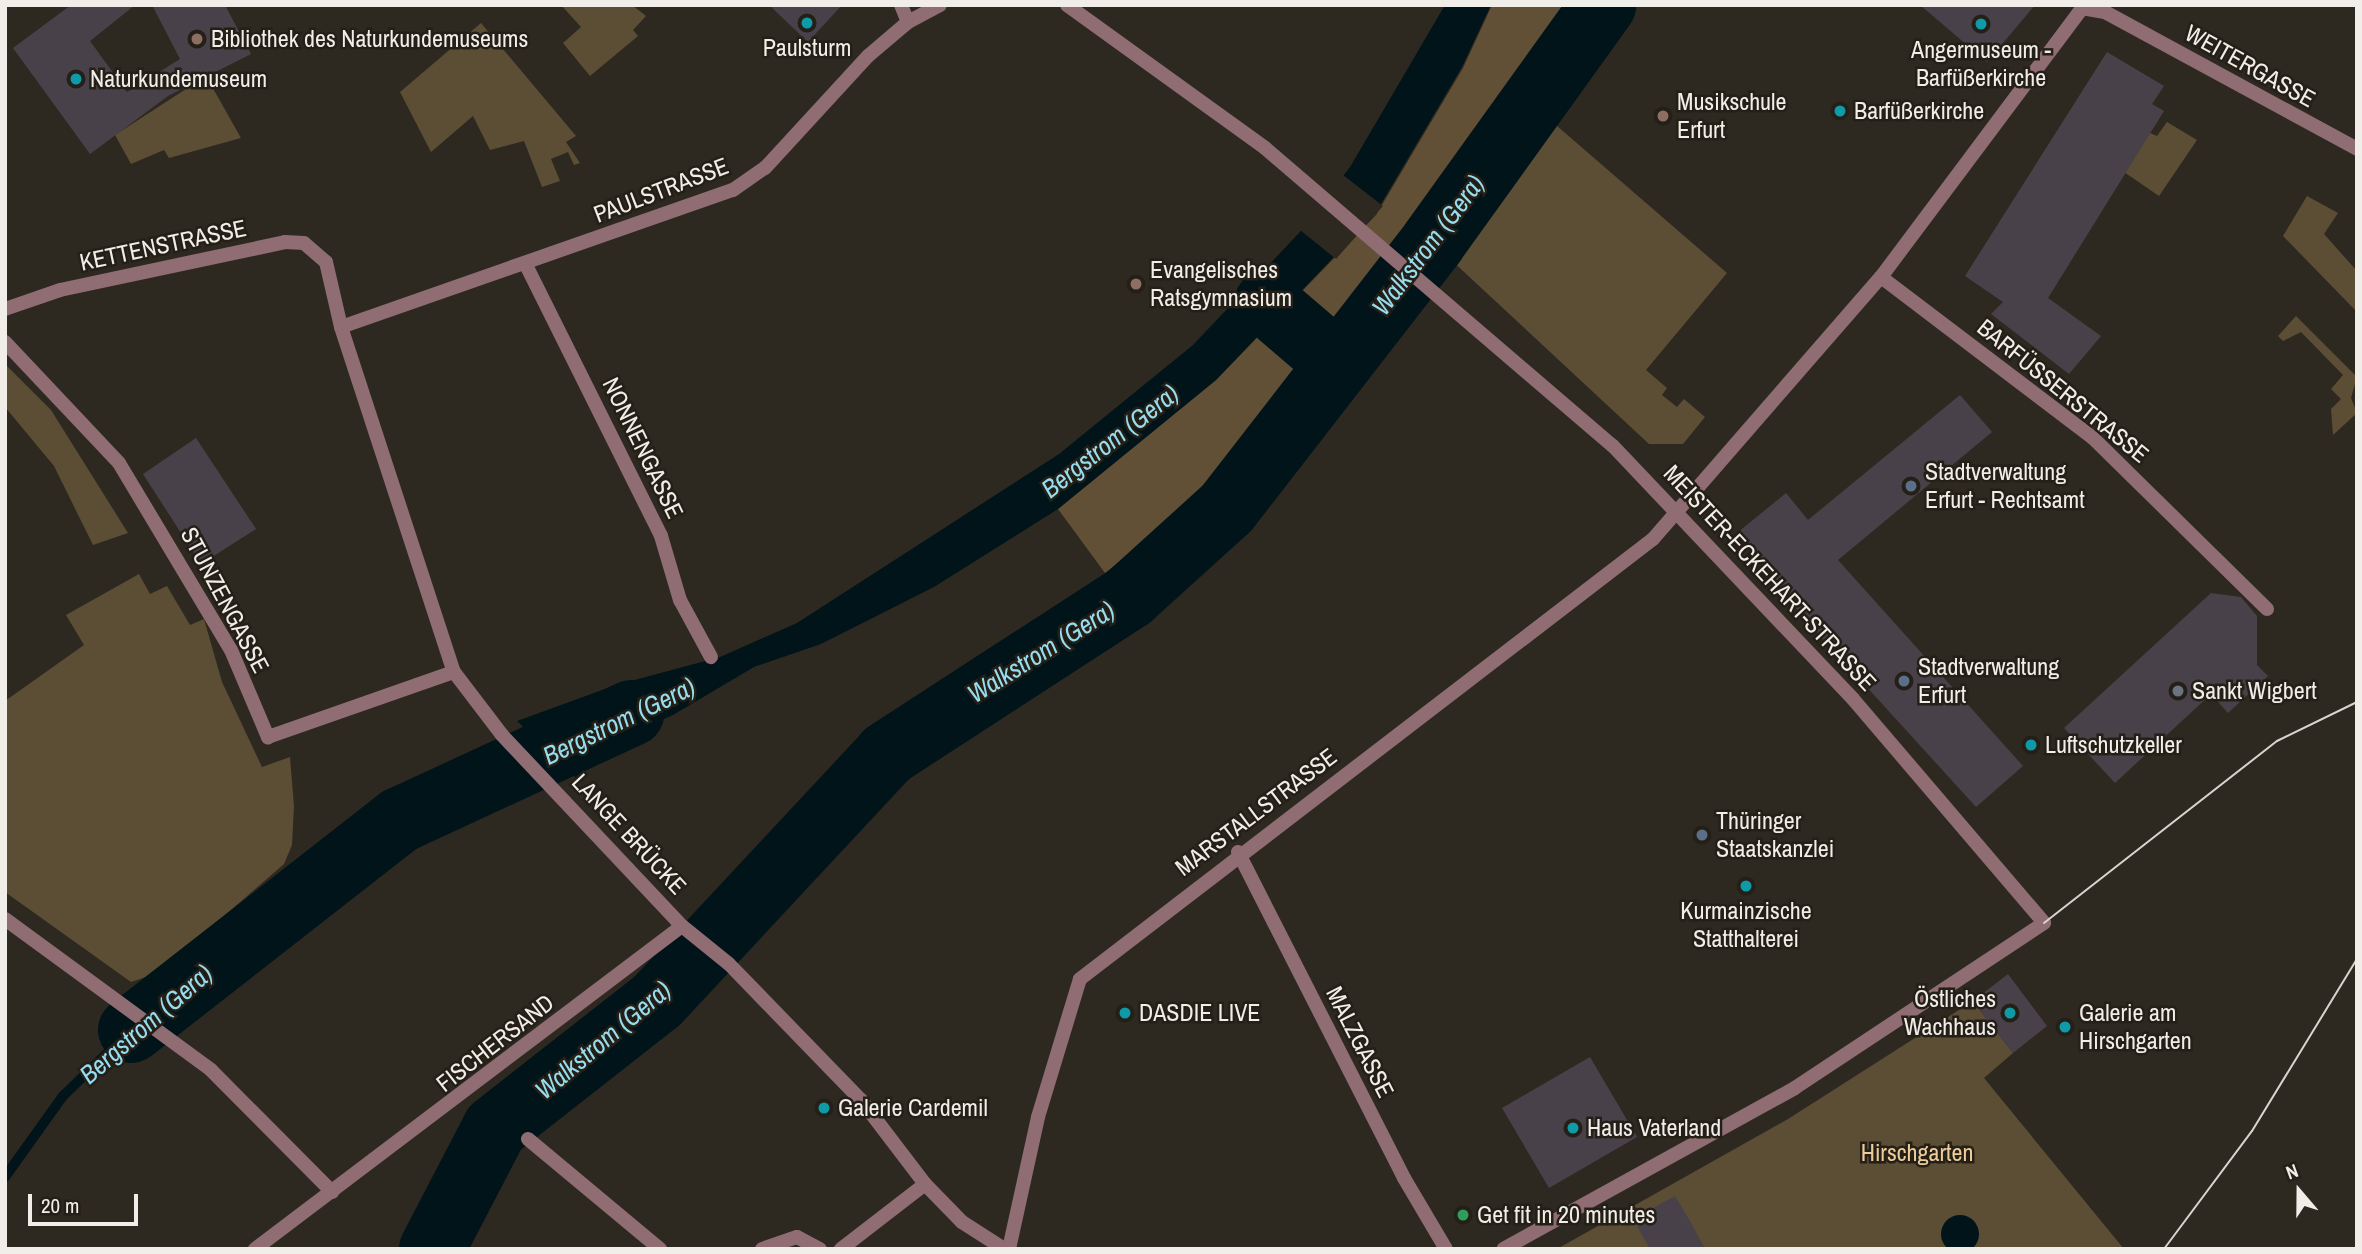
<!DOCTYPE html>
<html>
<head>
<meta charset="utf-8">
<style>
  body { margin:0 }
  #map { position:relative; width:2362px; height:1254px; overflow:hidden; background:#2e2920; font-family:"Archivo Narrow",sans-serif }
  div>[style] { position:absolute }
  .green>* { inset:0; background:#5c4d35 }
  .forest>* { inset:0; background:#615036 }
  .water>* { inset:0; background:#00141a }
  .round { border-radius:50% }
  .pier>* { inset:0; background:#2e2920 }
  .stream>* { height:10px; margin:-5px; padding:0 5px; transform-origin:5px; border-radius:5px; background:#00141a }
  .river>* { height:66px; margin:-33px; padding:0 33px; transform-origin:33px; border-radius:33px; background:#00141a }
  .building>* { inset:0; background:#494149 }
  .minor>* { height:14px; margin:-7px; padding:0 7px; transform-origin:7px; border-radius:7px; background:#906c73 }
  .tram>* { height:2px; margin:-1px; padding:0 1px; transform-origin:1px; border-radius:1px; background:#d8d4cf }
  .dots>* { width:19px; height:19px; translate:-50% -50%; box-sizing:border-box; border:4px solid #241f17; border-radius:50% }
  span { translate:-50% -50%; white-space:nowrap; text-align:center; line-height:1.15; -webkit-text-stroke:5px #241f17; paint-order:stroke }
  .poi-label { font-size:24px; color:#f1ede8 }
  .left { translate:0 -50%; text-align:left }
  .right { translate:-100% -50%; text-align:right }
  .street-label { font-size:24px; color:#f1ede8 }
  .park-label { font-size:24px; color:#edcc9a }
  .water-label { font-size:26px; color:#96ddef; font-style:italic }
  .frame { position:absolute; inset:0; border:7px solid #f1ede8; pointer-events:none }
  .north { position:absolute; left:2264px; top:1156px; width:70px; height:70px; -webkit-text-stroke:5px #241f17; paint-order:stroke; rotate:340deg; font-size:19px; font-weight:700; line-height:28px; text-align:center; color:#f1ede8 }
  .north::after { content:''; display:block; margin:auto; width:24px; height:32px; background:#f1ede8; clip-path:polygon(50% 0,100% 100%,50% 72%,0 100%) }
  .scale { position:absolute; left:28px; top:1194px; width:110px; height:32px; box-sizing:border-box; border:4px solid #f1ede8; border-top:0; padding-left:9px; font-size:21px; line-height:24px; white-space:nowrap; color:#f1ede8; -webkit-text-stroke:5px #241f17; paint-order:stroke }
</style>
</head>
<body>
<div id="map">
  <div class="green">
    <i style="clip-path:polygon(561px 5px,632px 5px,646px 16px,633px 30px,638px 36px,590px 76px,563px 43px,581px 27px)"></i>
    <i style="clip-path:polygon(481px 23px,576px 136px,566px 142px,580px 163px,574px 165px,568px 152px,551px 159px,560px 181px,542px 187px,524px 141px,490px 150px,473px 116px,431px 152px,400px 92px)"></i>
    <i style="clip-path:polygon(206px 76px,241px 138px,169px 158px,164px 150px,131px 164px,115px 135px)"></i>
    <i style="clip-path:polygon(1549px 119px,1727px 273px,1646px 370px,1667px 388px,1662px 395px,1677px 407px,1684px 399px,1705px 417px,1683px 444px,1649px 444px,1449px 258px)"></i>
    <i style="clip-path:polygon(2167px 122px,2197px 140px,2159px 196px,2124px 172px,2150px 133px,2157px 136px)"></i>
    <i style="clip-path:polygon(2307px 196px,2338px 213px,2324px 234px,2357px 271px,2357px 312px,2283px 236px)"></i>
    <i style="clip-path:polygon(2296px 316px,2357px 377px,2351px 398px,2357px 413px,2333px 435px,2331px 409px,2341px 399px,2331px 389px,2343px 375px,2301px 332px,2283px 341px,2278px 336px)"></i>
    <i style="clip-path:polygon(5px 364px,51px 410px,128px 533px,93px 545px,54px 466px,5px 407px)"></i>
    <i style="clip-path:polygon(139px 574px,150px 594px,167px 586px,190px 625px,204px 619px,222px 682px,262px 767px,290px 757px,294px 806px,292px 845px,284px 864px,194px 942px,149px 976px,131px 982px,5px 892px,5px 701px,84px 645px,66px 615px)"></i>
    <i style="clip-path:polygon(1973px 1001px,2013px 1053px,1984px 1078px,2124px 1249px,1557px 1249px,1788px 1119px)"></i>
  </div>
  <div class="forest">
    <i style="clip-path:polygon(1492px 5px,1582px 5px,1513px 114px,1265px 427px,1183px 513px,1105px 573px,1058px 509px,1216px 380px,1376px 215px,1463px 68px)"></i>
  </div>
  <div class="water">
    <i style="clip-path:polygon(1445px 5px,1491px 5px,1462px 67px,1375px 214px,1216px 380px,1058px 509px,934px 587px,821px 644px,754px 667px,673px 715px,623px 737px,576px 778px,517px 721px,616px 685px,720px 657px,797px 623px,1059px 454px,1193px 345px,1299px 233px,1350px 167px)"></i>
    <i class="round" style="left:1941px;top:1215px;width:38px;height:38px"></i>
  </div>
  <div class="pier">
    <i style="clip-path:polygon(1343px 175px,1383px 206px,1336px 259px,1300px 230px)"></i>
  </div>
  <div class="stream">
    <i style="left:5px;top:1177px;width:100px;rotate:-54.4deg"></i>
    <i style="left:63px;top:1096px;width:95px;rotate:-44.1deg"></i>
  </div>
  <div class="river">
    <i style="left:1267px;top:303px;width:92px;rotate:40.6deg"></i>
    <i style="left:131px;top:1030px;width:341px;rotate:-38deg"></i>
    <i style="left:400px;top:820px;width:255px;rotate:-24.8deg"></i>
    <i style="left:432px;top:1249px;width:136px;rotate:-62.5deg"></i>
    <i style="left:495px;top:1128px;width:206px;rotate:-38.1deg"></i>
    <i style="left:657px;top:1001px;width:338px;rotate:-47deg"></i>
    <i style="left:887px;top:754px;width:290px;rotate:-33deg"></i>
    <i style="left:1130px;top:596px;width:131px;rotate:-42.2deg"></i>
    <i style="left:1227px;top:508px;width:336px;rotate:-52.2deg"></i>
    <i style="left:1433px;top:242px;width:292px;rotate:-54.3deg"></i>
  </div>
  <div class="building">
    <i style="clip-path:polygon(71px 5px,135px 5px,90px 41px,127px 92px,180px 59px,152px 5px,225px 5px,251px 54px,168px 96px,90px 154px,13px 48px)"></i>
    <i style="clip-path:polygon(769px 5px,842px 5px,808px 42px)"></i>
    <i style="clip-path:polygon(1920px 5px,2035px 5px,1987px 62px)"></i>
    <i style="clip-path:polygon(2107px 52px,2164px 86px,2152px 104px,2164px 111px,2048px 298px,2101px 336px,2069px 374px,1991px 314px,2003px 302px,1965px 276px)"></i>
    <i style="clip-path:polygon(1960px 395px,1992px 432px,1838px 560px,2023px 766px,1976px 807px,1804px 618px,1737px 533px,1786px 493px,1808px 520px)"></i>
    <i style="clip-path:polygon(196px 438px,256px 529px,201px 564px,143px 474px)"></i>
    <i style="clip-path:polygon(2211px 593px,2241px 597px,2257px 616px,2257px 665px,2268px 676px,2228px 713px,2211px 694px,2115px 783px,2064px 728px)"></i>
    <i style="clip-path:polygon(2008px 974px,2047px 1026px,2013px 1053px,1973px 1001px)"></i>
    <i style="clip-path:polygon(1590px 1057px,1637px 1137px,1549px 1188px,1502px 1108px)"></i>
    <i style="clip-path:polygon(1675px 1196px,1691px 1223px,1705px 1249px,1650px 1249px,1633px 1219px)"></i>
  </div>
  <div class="minor">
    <i style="left:901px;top:5px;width:18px;rotate:68deg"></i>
    <i style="left:1067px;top:5px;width:244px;rotate:35.8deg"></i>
    <i style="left:1265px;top:148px;width:458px;rotate:40.6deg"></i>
    <i style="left:1613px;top:446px;width:349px;rotate:46.5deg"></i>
    <i style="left:1853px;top:699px;width:294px;rotate:49.5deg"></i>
    <i style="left:2044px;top:923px;width:299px;rotate:146.5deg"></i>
    <i style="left:1795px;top:1088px;width:333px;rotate:151.1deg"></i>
    <i style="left:2082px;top:8px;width:23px;rotate:10deg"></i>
    <i style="left:2105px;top:12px;width:287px;rotate:28.5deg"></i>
    <i style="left:525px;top:263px;width:305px;rotate:63.5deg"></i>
    <i style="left:661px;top:536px;width:67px;rotate:73.5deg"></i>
    <i style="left:680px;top:600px;width:65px;rotate:61.5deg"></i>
    <i style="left:1881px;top:277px;width:266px;rotate:37.2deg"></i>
    <i style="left:2093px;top:438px;width:244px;rotate:44.5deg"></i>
    <i style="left:5px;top:309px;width:58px;rotate:-19.1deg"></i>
    <i style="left:60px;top:290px;width:230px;rotate:-12deg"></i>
    <i style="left:285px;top:242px;width:19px;rotate:3deg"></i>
    <i style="left:304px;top:243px;width:29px;rotate:41deg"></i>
    <i style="left:326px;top:262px;width:67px;rotate:77deg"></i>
    <i style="left:341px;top:327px;width:363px;rotate:71.9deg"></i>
    <i style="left:454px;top:672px;width:79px;rotate:52.7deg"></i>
    <i style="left:502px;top:735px;width:262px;rotate:46.7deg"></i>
    <i style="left:682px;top:926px;width:60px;rotate:39deg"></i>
    <i style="left:729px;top:964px;width:190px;rotate:45.9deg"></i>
    <i style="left:861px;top:1100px;width:106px;rotate:52.7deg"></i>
    <i style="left:925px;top:1184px;width:53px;rotate:45.8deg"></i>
    <i style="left:962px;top:1222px;width:50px;rotate:32.7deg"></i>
    <i style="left:341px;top:327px;width:415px;rotate:-19.3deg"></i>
    <i style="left:733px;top:190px;width:39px;rotate:-35deg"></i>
    <i style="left:765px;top:168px;width:152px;rotate:-47.4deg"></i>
    <i style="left:868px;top:56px;width:52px;rotate:-40.4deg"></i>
    <i style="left:908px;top:22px;width:36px;rotate:-28deg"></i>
    <i style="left:5px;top:342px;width:166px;rotate:46.7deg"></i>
    <i style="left:119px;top:463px;width:218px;rotate:59.1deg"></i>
    <i style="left:231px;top:650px;width:95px;rotate:67deg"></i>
    <i style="left:268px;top:737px;width:197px;rotate:-19.3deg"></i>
    <i style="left:1238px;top:852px;width:366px;rotate:63deg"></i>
    <i style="left:1404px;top:1178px;width:82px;rotate:59.4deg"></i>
    <i style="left:5px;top:919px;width:255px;rotate:36.2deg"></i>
    <i style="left:211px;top:1070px;width:172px;rotate:45.2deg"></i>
    <i style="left:528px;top:1139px;width:172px;rotate:39.8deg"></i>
    <i style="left:255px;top:1249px;width:535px;rotate:-37.11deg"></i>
    <i style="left:762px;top:1249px;width:37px;rotate:-19deg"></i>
    <i style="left:797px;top:1237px;width:26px;rotate:28deg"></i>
    <i style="left:841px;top:1249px;width:106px;rotate:-37.7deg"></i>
    <i style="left:1009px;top:1249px;width:135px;rotate:-77.6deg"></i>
    <i style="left:1038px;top:1117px;width:144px;rotate:-73.1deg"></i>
    <i style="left:1080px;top:979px;width:722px;rotate:-37.52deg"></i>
    <i style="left:1653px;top:539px;width:347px;rotate:-49deg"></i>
    <i style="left:1881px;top:277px;width:336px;rotate:-53.2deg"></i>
  </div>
  <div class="tram">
    <i style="left:2044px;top:923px;width:296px;rotate:-38deg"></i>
    <i style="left:2277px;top:741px;width:89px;rotate:-26deg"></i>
    <i style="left:2164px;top:1249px;width:147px;rotate:-53.3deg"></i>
    <i style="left:2252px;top:1131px;width:202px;rotate:-58.6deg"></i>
  </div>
  <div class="dots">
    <i style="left:807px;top:23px;background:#0f9aa8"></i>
    <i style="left:1981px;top:24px;background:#0f9aa8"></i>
    <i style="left:197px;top:39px;background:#8d6e63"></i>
    <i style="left:76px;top:79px;background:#0f9aa8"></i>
    <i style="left:1840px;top:111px;background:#0f9aa8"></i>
    <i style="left:1663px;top:116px;background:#8d6e63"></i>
    <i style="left:1136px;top:284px;background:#8d6e63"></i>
    <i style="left:1911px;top:486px;background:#5c6f8a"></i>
    <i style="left:1904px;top:681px;background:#5c6f8a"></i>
    <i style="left:2178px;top:691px;background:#6b7280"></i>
    <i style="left:2031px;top:745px;background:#0f9aa8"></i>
    <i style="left:1702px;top:835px;background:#5c6f8a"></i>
    <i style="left:1746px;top:886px;background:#0f9aa8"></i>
    <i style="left:1125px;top:1013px;background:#0f9aa8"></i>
    <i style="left:2010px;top:1013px;background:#0f9aa8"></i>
    <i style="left:2065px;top:1027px;background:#0f9aa8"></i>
    <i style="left:824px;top:1108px;background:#0f9aa8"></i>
    <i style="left:1573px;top:1128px;background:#0f9aa8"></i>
    <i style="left:1463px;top:1215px;background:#2e9e5b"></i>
  </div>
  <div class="poi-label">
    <span class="left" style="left:211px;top:39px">Bibliothek des Naturkundemuseums</span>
    <span style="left:807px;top:48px">Paulsturm</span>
    <span style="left:1981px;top:64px">Angermuseum -<br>Barfüßerkirche</span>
    <span class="left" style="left:90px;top:79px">Naturkundemuseum</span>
    <span class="left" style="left:1677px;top:116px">Musikschule<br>Erfurt</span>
    <span class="left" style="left:1854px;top:111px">Barfüßerkirche</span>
    <span class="left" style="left:1150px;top:284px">Evangelisches<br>Ratsgymnasium</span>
    <span class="left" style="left:1925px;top:486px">Stadtverwaltung<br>Erfurt - Rechtsamt</span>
    <span class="left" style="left:1918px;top:681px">Stadtverwaltung<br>Erfurt</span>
    <span class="left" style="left:2192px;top:691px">Sankt Wigbert</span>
    <span class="left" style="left:2045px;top:745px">Luftschutzkeller</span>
    <span class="left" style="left:1716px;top:835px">Thüringer<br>Staatskanzlei</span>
    <span style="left:1746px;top:925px">Kurmainzische<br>Statthalterei</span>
    <span class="right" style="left:1996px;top:1013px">Östliches<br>Wachhaus</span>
    <span class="left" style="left:1139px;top:1013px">DASDIE LIVE</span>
    <span class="left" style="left:2079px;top:1027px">Galerie am<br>Hirschgarten</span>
    <span class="left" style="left:838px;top:1108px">Galerie Cardemil</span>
    <span class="left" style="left:1587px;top:1128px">Haus Vaterland</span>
    <span class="left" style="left:1477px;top:1215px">Get fit in 20 minutes</span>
  </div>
  <div class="street-label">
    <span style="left:2250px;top:66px;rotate:29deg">WEITERGASSE</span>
    <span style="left:661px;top:190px;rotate:-21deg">PAULSTRASSE</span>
    <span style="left:163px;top:245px;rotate:-12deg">KETTENSTRASSE</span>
    <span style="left:2063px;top:391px;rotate:39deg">BARFÜSSERSTRASSE</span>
    <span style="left:643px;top:448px;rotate:64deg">NONNENGASSE</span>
    <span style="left:1770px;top:578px;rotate:47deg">MEISTER-ECKEHART-STRASSE</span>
    <span style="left:225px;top:600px;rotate:62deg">STUNZENGASSE</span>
    <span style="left:1256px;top:812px;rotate:-37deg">MARSTALLSTRASSE</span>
    <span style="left:629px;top:834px;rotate:47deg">LANGE BRÜCKE</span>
    <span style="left:1360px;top:1042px;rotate:63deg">MALZGASSE</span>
    <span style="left:495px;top:1043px;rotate:-38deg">FISCHERSAND</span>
  </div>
  <div class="park-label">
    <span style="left:1917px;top:1153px">Hirschgarten</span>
  </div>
  <div class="water-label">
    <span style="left:1428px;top:245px;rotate:-53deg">Walkstrom (Gera)</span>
    <span style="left:1110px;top:441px;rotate:-38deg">Bergstrom (Gera)</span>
    <span style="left:1041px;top:652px;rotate:-32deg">Walkstrom (Gera)</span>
    <span style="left:619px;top:721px;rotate:-26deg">Bergstrom (Gera)</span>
    <span style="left:146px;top:1024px;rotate:-41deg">Bergstrom (Gera)</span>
    <span style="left:603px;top:1040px;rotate:-40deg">Walkstrom (Gera)</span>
  </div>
  <div class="frame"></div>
  <div class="north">N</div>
  <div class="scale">20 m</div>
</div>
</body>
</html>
